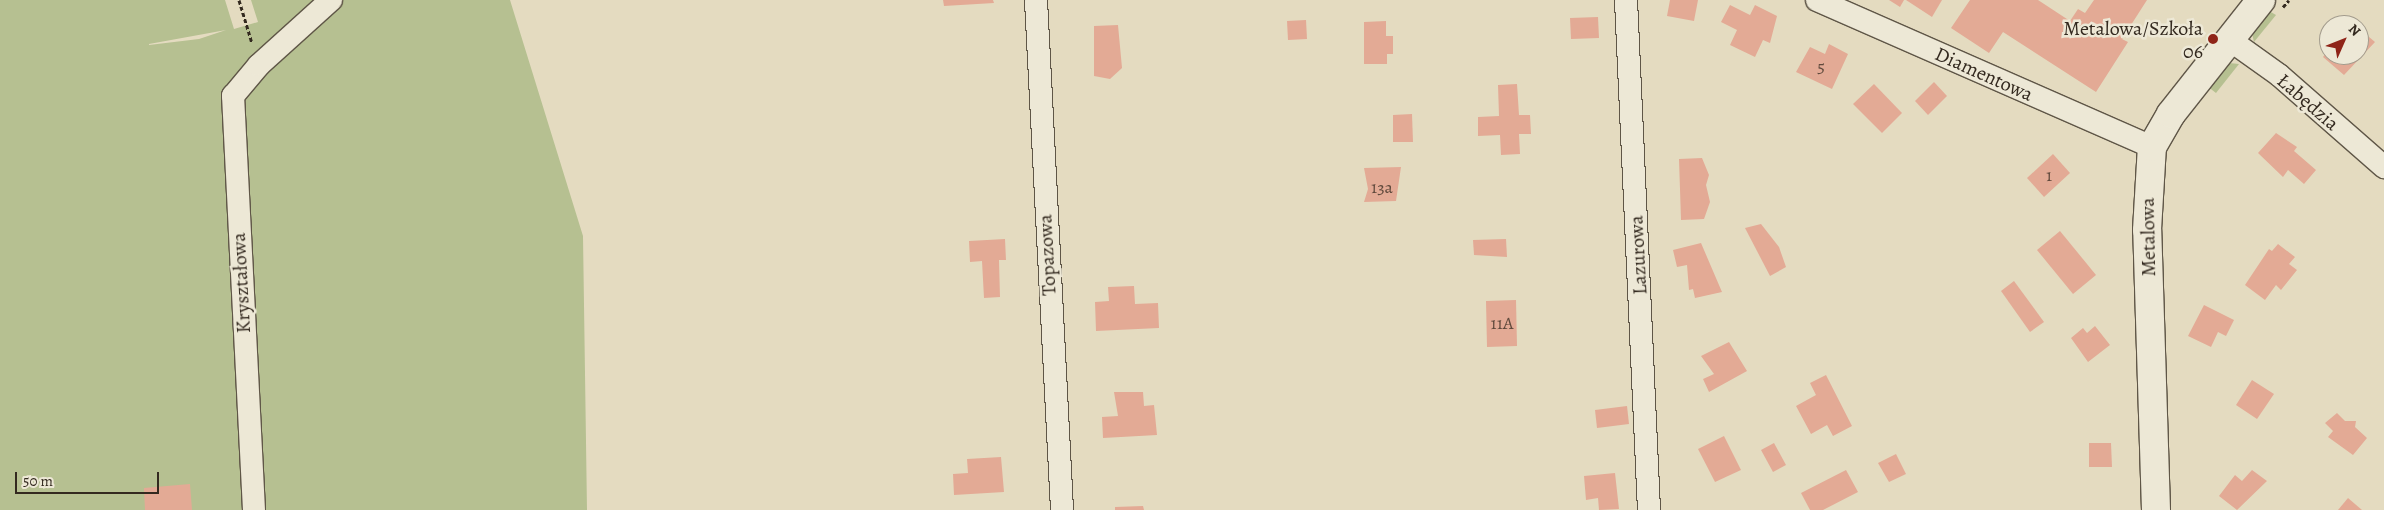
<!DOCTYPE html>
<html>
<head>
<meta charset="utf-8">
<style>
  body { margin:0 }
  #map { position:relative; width:2384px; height:510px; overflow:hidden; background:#e4dbc0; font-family:Alegreya,serif }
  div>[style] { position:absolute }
  .green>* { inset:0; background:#b6c091 }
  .building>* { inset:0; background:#e3aa95 }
  .path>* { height:3px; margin-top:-1.5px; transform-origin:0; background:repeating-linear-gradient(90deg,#33291f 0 4px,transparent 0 6.5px) }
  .roads { filter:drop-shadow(1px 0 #5f5647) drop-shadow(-1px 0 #5f5647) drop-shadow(0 1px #5f5647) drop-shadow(0 -1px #5f5647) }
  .minor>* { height:22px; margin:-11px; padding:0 11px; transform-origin:11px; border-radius:11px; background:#ede8d6 }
  .tertiary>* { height:28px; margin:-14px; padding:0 14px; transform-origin:14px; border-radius:14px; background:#ede8d6 }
  .dots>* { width:14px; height:14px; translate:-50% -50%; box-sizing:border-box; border:2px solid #ede8d6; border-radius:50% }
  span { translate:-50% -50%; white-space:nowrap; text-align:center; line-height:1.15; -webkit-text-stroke:5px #ede8d6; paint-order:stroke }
  .number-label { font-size:18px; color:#5f493c }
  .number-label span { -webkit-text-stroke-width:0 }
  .poi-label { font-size:20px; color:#33291f }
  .right { translate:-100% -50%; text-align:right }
  .street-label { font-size:20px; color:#33291f }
  .north { position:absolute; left:2319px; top:15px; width:50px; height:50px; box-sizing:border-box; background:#ede8d6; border:1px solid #a39c8d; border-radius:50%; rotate:46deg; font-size:14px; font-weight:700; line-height:20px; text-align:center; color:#33291f }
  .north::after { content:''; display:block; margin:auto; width:18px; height:22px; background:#8f2418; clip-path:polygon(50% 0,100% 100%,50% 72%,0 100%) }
  .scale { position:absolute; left:15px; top:472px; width:144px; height:22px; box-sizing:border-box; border:2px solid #33291f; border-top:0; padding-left:6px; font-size:15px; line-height:18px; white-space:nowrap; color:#33291f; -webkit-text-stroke:4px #ede8d6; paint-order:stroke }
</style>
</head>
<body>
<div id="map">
  <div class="green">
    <i style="clip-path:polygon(evenodd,0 0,225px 0,234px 29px,258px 22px,251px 0,510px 0,583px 236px,587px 510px,0 510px,0 0,226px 30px,199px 39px,149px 45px,149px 44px,226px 30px)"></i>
    <i style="clip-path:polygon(2269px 11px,2276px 15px,2254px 42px,2252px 33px)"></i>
    <i style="clip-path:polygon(2229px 63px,2239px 64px,2216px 93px,2207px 86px)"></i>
  </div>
  <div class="building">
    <i style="clip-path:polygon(943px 0,993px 0,994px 3px,944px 6px)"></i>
    <i style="clip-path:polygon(1670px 0,1698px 0,1694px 21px,1667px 16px)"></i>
    <i style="clip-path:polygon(1889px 0,1904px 0,1900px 7px)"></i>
    <i style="clip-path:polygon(1906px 0,1942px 0,1932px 17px)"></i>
    <i style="clip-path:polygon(1970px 0,2038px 0,2070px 21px,2078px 9px,2085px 13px,2094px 0,2147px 0,2122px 39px,2128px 42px,2096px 92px,2003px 32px,1989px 53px,1951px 28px)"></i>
    <i style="clip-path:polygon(1730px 5px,1750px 15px,1755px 5px,1777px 16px,1770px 43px,1763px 40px,1755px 57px,1730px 45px,1737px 30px,1721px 22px)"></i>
    <i style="clip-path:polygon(1598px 17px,1599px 38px,1571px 39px,1570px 18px)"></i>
    <i style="clip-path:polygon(2353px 18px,2357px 25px,2344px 25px,2348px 19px)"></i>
    <i style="clip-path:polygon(1306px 20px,1307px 39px,1288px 40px,1287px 21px)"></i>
    <i style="clip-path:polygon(1386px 21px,1386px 36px,1393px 36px,1393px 54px,1387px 54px,1387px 64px,1364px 64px,1364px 22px)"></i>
    <i style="clip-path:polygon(1118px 25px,1122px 68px,1110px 79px,1094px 76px,1094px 26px)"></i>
    <i style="clip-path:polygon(2362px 31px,2375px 42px,2344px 75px,2323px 57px,2329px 49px,2329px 55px,2359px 55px)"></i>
    <i style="clip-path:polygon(1829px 44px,1848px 54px,1832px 89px,1796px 72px,1810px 47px,1825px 54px)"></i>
    <i style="clip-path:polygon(1934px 82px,1947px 96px,1928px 115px,1915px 101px)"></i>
    <i style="clip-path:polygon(1517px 84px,1519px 115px,1530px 115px,1531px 134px,1519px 134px,1520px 154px,1501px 155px,1500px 135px,1478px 136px,1478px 117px,1499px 116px,1498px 85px)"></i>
    <i style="clip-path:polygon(1874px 84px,1902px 113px,1882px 133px,1853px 104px)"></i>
    <i style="clip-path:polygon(1412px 114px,1413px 142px,1393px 142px,1393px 115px)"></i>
    <i style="clip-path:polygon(2276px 133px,2297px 147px,2294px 151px,2316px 170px,2304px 184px,2288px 170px,2283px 177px,2258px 153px)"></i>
    <i style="clip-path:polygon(2053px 154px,2070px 173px,2044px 197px,2027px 178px)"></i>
    <i style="clip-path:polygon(1702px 158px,1709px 175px,1706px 185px,1710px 202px,1704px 219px,1681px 220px,1679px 159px)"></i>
    <i style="clip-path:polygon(1401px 167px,1396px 201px,1364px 202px,1368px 189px,1364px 168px)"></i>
    <i style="clip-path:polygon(1761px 224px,1779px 247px,1786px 267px,1770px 276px,1745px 228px)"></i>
    <i style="clip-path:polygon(2060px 231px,2096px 275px,2073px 294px,2037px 250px)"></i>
    <i style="clip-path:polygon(1005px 239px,1006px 260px,999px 260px,1000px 297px,984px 298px,982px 261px,970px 262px,969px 241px)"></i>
    <i style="clip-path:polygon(1506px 239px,1507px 257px,1474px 255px,1473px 240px)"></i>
    <i style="clip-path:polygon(1701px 243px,1722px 292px,1695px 298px,1693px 289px,1689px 290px,1687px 265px,1677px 267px,1673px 250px)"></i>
    <i style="clip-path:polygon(2278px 244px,2295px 257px,2289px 264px,2297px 270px,2281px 290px,2276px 285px,2265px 300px,2245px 285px,2269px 249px,2272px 251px)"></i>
    <i style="clip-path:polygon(2014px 281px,2044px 322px,2030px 332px,2001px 291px)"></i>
    <i style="clip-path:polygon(1134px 286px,1135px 304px,1158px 303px,1159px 328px,1096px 331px,1095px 302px,1109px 301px,1108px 287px)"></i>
    <i style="clip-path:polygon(1516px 300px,1517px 346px,1487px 347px,1486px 301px)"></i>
    <i style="clip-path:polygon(2204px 305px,2234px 320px,2226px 336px,2218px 332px,2211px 347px,2188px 336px)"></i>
    <i style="clip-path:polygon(2095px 326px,2110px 345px,2088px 362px,2071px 338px,2083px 328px,2087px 333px)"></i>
    <i style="clip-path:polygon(1729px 342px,1747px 371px,1709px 392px,1703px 379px,1714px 374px,1701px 356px)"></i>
    <i style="clip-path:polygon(1826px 375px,1852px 426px,1833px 436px,1827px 425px,1811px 434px,1796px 406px,1816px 395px,1810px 383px)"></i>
    <i style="clip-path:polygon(2252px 380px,2274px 394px,2257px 419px,2236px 405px)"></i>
    <i style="clip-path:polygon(1114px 392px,1143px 392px,1144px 406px,1154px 405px,1157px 435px,1103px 438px,1102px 417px,1118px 416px)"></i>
    <i style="clip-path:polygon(1627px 406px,1629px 424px,1597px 428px,1595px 410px)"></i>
    <i style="clip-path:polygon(2337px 413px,2345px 421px,2356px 421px,2355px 427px,2367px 438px,2353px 455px,2328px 437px,2333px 431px,2325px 423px)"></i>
    <i style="clip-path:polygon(1724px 436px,1741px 470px,1715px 482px,1698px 449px)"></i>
    <i style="clip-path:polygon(1774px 443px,1786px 465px,1773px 472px,1761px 450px)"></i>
    <i style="clip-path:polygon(2089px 443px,2111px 443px,2112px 467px,2089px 467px)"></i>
    <i style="clip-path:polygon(1896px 454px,1906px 474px,1889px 482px,1878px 463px)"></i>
    <i style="clip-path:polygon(1001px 457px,1004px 492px,954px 495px,953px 474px,968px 473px,967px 459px)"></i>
    <i style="clip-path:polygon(1846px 470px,1858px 492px,1823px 510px,1810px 510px,1801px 493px)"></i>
    <i style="clip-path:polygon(2252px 470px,2267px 481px,2237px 510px,2219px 496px,2235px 475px,2242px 481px)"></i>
    <i style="clip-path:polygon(1615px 473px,1619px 509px,1599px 510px,1598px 498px,1586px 500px,1584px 476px)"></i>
    <i style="clip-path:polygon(190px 484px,192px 510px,145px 510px,144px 488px)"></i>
    <i style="clip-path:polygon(2348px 498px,2362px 510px,2338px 510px)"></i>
    <i style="clip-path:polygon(1143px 506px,1144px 510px,1115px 510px,1115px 507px)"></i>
  </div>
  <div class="path">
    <i style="left:239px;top:0;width:45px;rotate:73.2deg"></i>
    <i style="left:2283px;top:7px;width:9px;rotate:-49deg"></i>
  </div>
  <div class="roads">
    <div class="minor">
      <i style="left:1036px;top:0;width:511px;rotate:87.08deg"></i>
      <i style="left:1626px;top:0;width:511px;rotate:87.42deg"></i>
      <i style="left:1817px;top:0;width:366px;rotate:23.7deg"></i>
      <i style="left:2230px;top:40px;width:60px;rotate:35.5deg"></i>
      <i style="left:2279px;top:75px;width:140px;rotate:41.2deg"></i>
      <i style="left:254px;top:510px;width:415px;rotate:-92.9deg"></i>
      <i style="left:233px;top:96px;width:40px;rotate:-50deg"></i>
      <i style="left:259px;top:65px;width:97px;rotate:-42.1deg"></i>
    </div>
    <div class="tertiary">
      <i style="left:2156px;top:510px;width:280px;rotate:-91.8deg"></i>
      <i style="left:2147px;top:230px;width:83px;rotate:-86.6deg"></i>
      <i style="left:2152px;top:147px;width:38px;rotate:-60deg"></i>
      <i style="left:2171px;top:114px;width:145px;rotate:-51.7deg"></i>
    </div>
  </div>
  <div class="dots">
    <i style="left:2213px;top:39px;background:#8f2418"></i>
  </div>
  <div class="number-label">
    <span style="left:1821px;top:66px">5</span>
    <span style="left:2049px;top:175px">1</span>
    <span style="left:1382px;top:187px">13a</span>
    <span style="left:1502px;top:323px">11A</span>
  </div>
  <div class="poi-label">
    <span class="right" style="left:2203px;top:40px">Metalowa/Szkoła<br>06</span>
  </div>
  <div class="street-label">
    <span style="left:1984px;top:74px;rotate:24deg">Diamentowa</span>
    <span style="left:2308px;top:102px;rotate:41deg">Łabędzia</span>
    <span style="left:2148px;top:237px;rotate:-91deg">Metalowa</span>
    <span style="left:1047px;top:255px;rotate:-93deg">Topazowa</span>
    <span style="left:1638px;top:255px;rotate:-93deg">Lazurowa</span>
    <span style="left:241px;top:283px;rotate:-93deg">Kryształowa</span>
  </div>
  <div class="north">N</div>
  <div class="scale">50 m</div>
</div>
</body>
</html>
